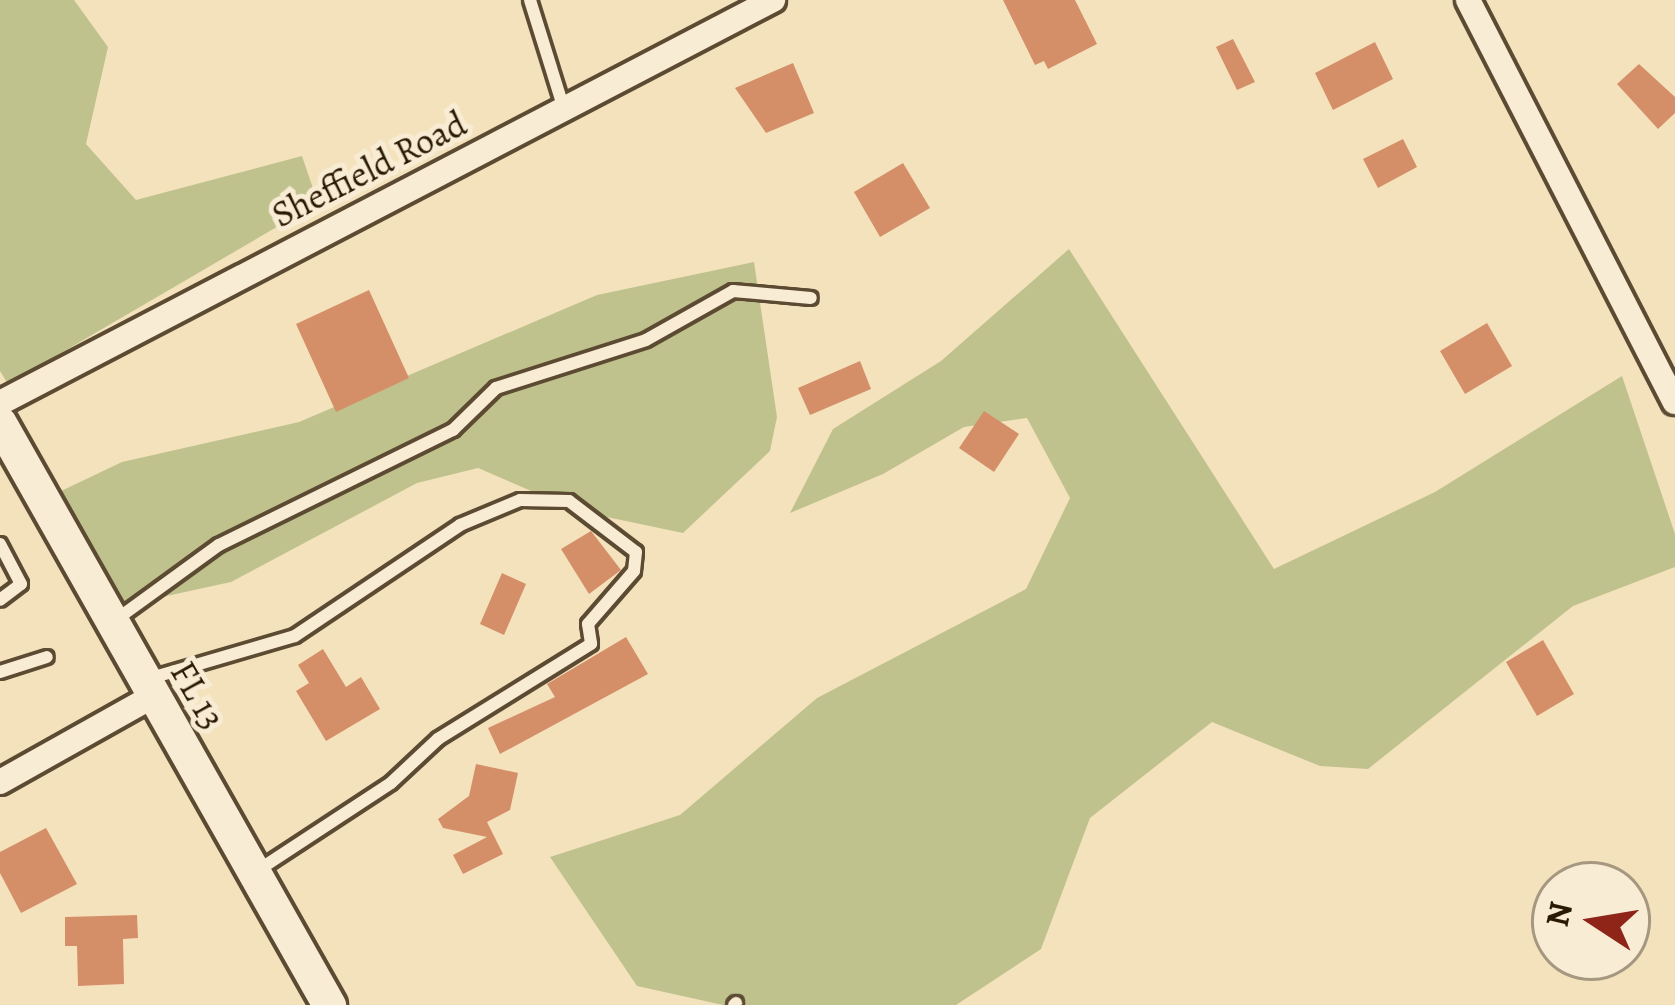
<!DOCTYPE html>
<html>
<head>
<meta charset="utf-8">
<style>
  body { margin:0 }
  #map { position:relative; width:1675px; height:1005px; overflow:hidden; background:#f4e2bd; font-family:Alegreya,serif }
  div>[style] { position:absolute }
  .green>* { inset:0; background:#c0c28e }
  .building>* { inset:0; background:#d58f68 }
  .roads { filter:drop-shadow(3px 0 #5c4b32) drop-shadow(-3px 0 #5c4b32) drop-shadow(0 3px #5c4b32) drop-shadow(0 -3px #5c4b32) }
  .lane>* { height:12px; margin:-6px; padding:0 6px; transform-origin:6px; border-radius:6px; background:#f8ecd4 }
  .street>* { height:24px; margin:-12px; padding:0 12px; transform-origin:12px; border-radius:12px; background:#f8ecd4 }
  .secondary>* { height:33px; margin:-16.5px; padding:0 16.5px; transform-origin:16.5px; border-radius:16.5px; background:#f8ecd4 }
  span { translate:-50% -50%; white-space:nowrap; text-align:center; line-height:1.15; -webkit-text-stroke:10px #f8ecd4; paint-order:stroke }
  .street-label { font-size:36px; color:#2a1903 }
  .north { position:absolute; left:1531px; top:861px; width:120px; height:120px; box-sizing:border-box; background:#f8ecd4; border:3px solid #a69880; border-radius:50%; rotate:282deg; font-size:33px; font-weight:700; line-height:48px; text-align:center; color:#2a1903 }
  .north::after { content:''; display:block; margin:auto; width:42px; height:54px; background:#8f2418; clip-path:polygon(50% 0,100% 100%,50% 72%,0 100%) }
</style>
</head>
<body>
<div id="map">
  <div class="green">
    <i style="clip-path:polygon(0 0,74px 0,108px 47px,86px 144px,136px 200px,302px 156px,318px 203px,8px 384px,0 371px)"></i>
    <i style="clip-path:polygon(1069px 249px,1274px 569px,1435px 492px,1622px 376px,1675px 534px,1675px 567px,1573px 606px,1368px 769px,1320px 766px,1212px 722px,1090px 818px,1041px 949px,956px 1005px,723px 1005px,637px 986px,550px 857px,680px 815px,817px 698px,1026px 589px,1070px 498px,1027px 418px,964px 427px,883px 474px,790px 513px,833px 429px,941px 361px)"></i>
    <i style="clip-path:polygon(754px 262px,777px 417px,770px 451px,683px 533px,578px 511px,478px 468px,417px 483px,231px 582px,116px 607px,59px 492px,122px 462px,299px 422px,597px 295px)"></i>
  </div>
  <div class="building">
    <i style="clip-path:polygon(1003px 0,1075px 0,1097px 44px,1048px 69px,1044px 61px,1035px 65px)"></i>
    <i style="clip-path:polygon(1233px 39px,1255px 82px,1237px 90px,1216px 47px)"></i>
    <i style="clip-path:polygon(1375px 42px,1393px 79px,1333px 110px,1315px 73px)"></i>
    <i style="clip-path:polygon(793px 63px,814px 113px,766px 133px,735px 88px)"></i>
    <i style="clip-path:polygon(1639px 64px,1675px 97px,1675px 113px,1658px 129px,1617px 84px)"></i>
    <i style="clip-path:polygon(1403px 139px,1417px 167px,1378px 188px,1363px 159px)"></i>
    <i style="clip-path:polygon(903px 163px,930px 208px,880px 237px,854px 192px)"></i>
    <i style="clip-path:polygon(369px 290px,409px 378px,336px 412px,296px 324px)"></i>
    <i style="clip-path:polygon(1487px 323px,1512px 366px,1465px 394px,1440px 351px)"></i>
    <i style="clip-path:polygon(860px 361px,871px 389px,810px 415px,798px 388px)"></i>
    <i style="clip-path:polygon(984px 411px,1019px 434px,994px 472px,959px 448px)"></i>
    <i style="clip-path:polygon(591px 531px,621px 570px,589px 594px,561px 549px)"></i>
    <i style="clip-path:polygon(502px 573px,526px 584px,504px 635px,480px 624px)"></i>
    <i style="clip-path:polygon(626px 637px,648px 674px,500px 754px,488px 728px,555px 697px,547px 684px)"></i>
    <i style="clip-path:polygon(1543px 640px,1574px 694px,1537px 716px,1506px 662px)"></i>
    <i style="clip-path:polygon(323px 649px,346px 687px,361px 677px,380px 709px,326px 741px,296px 691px,309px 683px,298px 665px)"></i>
    <i style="clip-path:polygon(476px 764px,518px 773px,510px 810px,487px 822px,503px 854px,463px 874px,453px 855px,487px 837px,443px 828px,438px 819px,469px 796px)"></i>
    <i style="clip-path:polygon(46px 828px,77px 884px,21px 913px,0 873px,0 852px)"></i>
    <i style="clip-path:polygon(137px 915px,138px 938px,123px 939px,124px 984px,78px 986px,77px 946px,65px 946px,65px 917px)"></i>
  </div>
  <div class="roads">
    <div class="lane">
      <i style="left:530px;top:0;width:114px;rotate:72.7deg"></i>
      <i style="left:0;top:544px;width:45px;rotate:62.3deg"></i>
      <i style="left:21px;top:584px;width:26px;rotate:143deg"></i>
      <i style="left:117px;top:619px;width:126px;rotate:-36deg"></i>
      <i style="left:219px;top:545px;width:261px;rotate:-26.2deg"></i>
      <i style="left:453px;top:430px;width:60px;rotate:-44.3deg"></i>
      <i style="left:496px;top:388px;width:157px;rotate:-17.7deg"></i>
      <i style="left:646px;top:340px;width:100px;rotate:-29.4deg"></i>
      <i style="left:733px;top:291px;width:78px;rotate:5.1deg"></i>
      <i style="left:0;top:672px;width:49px;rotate:-17.7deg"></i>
      <i style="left:151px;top:678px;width:150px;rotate:-16.3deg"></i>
      <i style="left:295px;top:636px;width:199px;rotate:-33.9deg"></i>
      <i style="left:460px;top:525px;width:65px;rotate:-22.6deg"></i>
      <i style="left:520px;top:500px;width:49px;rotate:1.2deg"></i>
      <i style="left:569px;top:501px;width:84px;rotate:37.3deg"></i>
      <i style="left:636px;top:552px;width:19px;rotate:96deg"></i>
      <i style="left:634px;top:571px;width:70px;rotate:131deg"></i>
      <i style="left:588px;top:624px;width:20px;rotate:81deg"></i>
      <i style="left:591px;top:644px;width:180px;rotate:148.2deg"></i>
      <i style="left:438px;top:739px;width:64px;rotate:136.9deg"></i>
      <i style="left:391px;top:783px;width:160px;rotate:146.7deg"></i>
      <i style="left:734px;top:1005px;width:3px;rotate:-45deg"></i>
    </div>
    <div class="street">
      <i style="left:1468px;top:0;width:452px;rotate:62.8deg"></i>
      <i style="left:0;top:403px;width:872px;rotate:-27.54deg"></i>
      <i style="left:0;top:782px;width:176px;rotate:-29.3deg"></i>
    </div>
    <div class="secondary">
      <i style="left:0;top:423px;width:669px;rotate:60.52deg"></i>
    </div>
  </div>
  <div class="street-label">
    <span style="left:369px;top:169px;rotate:-27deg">Sheffield Road</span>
    <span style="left:198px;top:695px;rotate:60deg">FL 13</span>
  </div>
  <div class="north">N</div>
</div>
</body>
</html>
